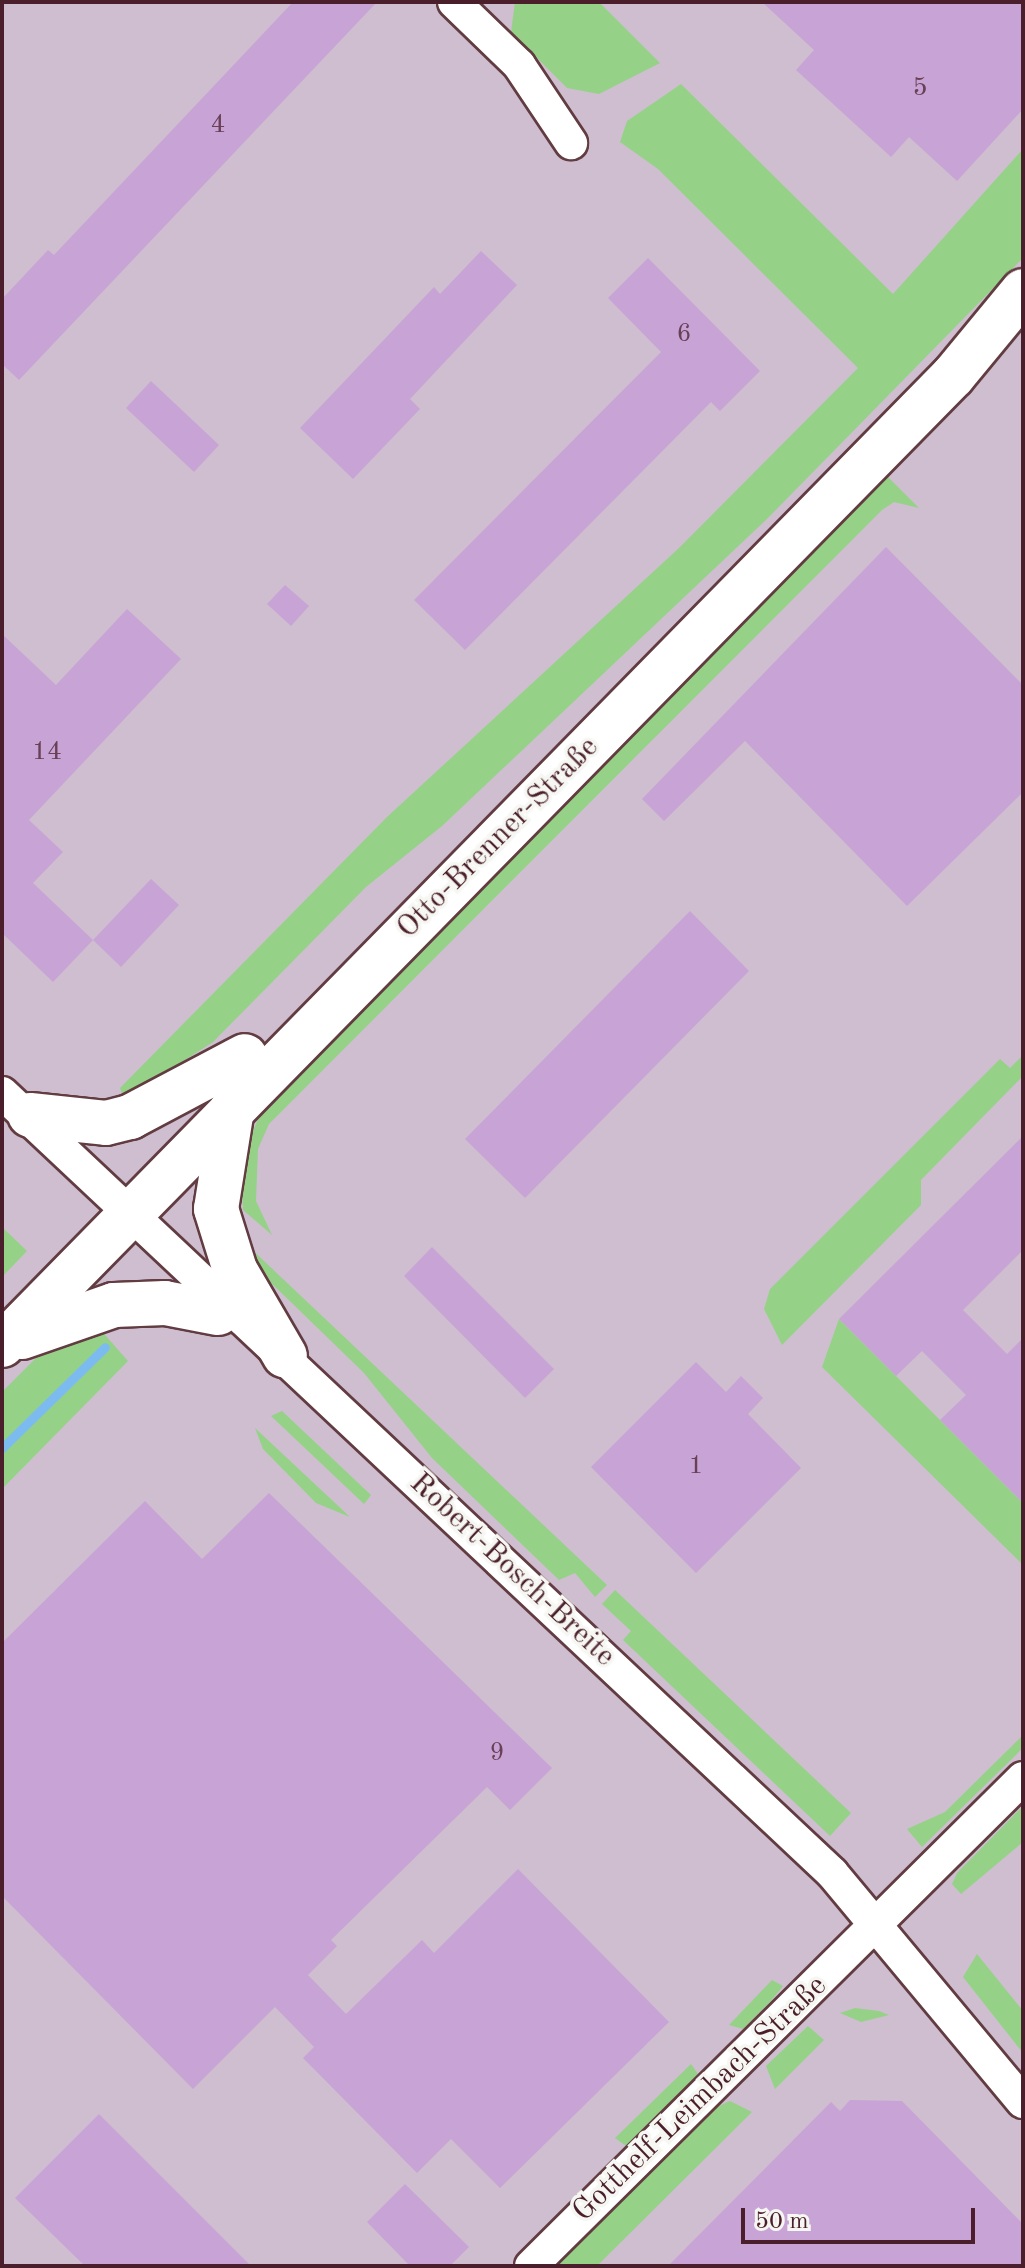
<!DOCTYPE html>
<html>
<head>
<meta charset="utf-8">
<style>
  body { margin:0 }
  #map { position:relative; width:1025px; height:2268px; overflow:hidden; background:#eadfbc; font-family:"Old Standard TT",serif }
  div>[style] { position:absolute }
  .industrial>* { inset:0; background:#cebed0 }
  .green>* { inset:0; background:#95d287 }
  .stream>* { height:9px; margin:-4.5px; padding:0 4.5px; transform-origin:4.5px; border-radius:4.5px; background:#7cbbf0 }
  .building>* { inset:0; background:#c7a4d5 }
  .roads { filter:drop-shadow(2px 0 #623c41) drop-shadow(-2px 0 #623c41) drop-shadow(0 2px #623c41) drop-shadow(0 -2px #623c41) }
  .minor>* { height:32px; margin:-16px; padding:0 16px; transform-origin:16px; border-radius:16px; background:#fff }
  .secondary>* { height:44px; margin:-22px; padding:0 22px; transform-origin:22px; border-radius:22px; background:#fff }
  span { translate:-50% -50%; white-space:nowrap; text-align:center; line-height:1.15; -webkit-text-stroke:7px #f6f6f2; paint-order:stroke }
  .number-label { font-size:26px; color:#694056 }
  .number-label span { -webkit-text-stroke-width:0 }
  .street-label { font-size:30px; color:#4a1f2b }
  .frame { position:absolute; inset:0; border:4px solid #4a1f2b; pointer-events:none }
  .scale { position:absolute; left:741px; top:2208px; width:234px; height:36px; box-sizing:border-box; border:4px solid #4a1f2b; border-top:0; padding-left:10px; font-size:24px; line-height:28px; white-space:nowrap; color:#4a1f2b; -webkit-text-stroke:6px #f6f6f2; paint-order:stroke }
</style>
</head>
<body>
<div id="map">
  <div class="industrial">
    <i style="clip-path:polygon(2px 2px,1023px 2px,1023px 2266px,2px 2266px)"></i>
  </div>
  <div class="green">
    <i style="clip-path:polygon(515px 2px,599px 2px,660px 63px,599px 94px,567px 88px,511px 32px)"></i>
    <i style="clip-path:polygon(681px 84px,893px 294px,1023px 149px,1023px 258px,767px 519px,442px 826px,366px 887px,213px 1042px,124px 1099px,120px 1088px,387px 817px,679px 548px,858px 368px,658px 169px,620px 142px,627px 121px)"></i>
    <i style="clip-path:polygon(883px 472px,919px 508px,894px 502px,882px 510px,269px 1124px,258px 1149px,256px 1201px,272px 1235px,243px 1210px,242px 1192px,246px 1147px,262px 1110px)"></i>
    <i style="clip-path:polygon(1023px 1055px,1023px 1076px,921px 1180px,921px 1205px,782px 1345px,764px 1309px,770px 1289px,1000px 1059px,1010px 1068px)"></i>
    <i style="clip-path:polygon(2px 1227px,27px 1251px,2px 1277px)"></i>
    <i style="clip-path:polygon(247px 1245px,607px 1585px,595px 1597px,575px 1573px,559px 1580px,432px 1458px,364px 1373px,265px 1277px)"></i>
    <i style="clip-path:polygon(839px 1319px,1023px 1503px,1023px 1565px,822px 1367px)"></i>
    <i style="clip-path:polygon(98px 1327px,128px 1361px,2px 1489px,2px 1392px,38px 1356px)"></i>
    <i style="clip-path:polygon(282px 1411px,371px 1495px,364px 1504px,271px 1416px)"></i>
    <i style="clip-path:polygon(255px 1428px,350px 1517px,316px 1503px,263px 1449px)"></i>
    <i style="clip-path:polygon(615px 1590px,851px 1813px,830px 1836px,623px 1640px,631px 1631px,602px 1604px)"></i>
    <i style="clip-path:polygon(1023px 1735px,1023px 1748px,922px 1847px,907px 1829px,945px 1812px)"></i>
    <i style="clip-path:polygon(1023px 1806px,1023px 1842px,961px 1894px,952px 1884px,957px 1873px)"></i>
    <i style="clip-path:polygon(977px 1954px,1023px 2011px,1023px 2053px,963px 1977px)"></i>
    <i style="clip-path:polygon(772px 1980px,783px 1986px,770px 2002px,743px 2029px,729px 2025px)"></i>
    <i style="clip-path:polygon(855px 2008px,879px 2011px,889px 2015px,861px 2022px,840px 2013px)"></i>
    <i style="clip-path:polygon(808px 2026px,824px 2040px,775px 2089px,766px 2066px)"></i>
    <i style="clip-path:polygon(691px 2064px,698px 2074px,626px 2146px,615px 2138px)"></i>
    <i style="clip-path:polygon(730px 2101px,752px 2112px,597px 2266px,554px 2266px,712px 2109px)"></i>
  </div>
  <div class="stream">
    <i style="left:2px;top:1448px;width:144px;rotate:-44.4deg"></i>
  </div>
  <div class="building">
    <i style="clip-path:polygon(293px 2px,377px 2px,19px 380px,2px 364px,2px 299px,48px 250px,54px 255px)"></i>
    <i style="clip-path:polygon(762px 2px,1023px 2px,1023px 109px,957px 181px,909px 137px,891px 157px,796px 70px,814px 50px)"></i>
    <i style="clip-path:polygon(481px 251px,517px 285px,410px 399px,420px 409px,353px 479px,300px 428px,434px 287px,440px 294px)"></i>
    <i style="clip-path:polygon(648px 258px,760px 371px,720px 411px,711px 402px,465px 650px,414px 600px,661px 352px,608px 298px)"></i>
    <i style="clip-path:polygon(151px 381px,219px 445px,194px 472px,126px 408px)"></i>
    <i style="clip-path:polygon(886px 547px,1023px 685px,1023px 792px,907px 906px,745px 741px,664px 821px,642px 799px)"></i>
    <i style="clip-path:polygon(285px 585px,309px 606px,291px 626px,267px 604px)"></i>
    <i style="clip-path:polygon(127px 609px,181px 659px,29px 820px,63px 852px,33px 883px,93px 940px,53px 982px,2px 933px,2px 634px,56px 685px)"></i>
    <i style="clip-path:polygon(151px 879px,179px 905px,121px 967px,93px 940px)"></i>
    <i style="clip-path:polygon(690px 911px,749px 971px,525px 1198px,465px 1139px)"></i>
    <i style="clip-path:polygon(1023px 1136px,1023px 1250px,963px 1310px,1007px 1354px,1023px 1338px,1023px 1503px,940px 1420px,966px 1395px,922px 1351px,896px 1376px,839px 1319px)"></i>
    <i style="clip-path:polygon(432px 1247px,554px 1369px,525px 1398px,404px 1276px)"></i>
    <i style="clip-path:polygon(696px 1362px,726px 1392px,741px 1376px,763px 1398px,748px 1414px,801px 1468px,696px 1573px,591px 1467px)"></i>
    <i style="clip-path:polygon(269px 1493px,552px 1768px,510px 1810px,487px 1787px,331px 1940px,337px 1946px,308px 1975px,346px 2014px,422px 1940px,434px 1953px,518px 1869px,669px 2022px,500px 2188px,451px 2139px,417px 2173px,303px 2058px,314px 2047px,275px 2007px,193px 2089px,2px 1896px,2px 1643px,145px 1501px,202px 1559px)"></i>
    <i style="clip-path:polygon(850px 2100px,902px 2101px,1023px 2224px,1023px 2266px,668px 2266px,831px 2102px,840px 2111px)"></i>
    <i style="clip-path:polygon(99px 2114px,251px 2266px,85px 2266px,15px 2198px)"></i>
    <i style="clip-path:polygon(405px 2184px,469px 2247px,450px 2266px,410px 2266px,367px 2222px)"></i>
  </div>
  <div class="roads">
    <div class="minor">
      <i style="left:454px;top:2px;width:91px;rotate:44.1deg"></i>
      <i style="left:519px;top:65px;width:94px;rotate:56.3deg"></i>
      <i style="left:2px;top:1093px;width:1139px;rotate:43.22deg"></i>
      <i style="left:832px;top:1873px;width:298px;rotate:50.2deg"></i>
      <i style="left:531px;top:2266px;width:693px;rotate:-44.77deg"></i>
    </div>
    <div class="secondary">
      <i style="left:232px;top:1109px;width:101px;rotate:99.1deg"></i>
      <i style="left:216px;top:1209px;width:64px;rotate:72.7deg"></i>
      <i style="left:235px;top:1270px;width:99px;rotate:59.8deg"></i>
      <i style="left:30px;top:1115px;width:76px;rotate:6deg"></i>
      <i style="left:106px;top:1123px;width:25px;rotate:-14deg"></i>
      <i style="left:130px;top:1117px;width:130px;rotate:-27.9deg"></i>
      <i style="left:22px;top:1337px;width:97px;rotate:-19.2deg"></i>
      <i style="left:114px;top:1305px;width:51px;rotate:-2.2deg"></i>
      <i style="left:165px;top:1303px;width:54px;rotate:10.7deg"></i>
      <i style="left:2px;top:1345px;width:1358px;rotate:-45.54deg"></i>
      <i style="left:953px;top:376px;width:110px;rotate:-50.5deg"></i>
    </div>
  </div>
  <div class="number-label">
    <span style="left:920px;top:89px">5</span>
    <span style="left:218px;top:126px">4</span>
    <span style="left:684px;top:335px">6</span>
    <span style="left:47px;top:753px">14</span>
    <span style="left:696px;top:1467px">1</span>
    <span style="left:497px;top:1754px">9</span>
  </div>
  <div class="street-label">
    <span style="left:498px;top:838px;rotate:-45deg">Otto-Brenner-Straße</span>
    <span style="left:512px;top:1570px;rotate:43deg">Robert-Bosch-Breite</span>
    <span style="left:700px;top:2099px;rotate:-44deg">Gotthelf-Leimbach-Straße</span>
  </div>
  <div class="frame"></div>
  <div class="scale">50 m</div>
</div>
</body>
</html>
